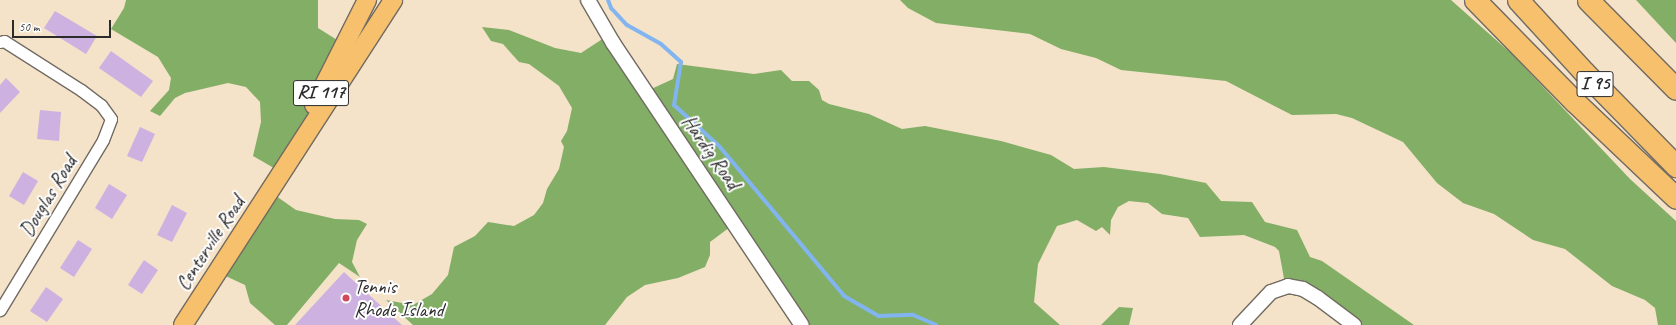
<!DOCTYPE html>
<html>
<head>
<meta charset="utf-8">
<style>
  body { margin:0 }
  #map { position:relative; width:1676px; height:325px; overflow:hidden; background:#f4e2c9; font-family:Caveat,sans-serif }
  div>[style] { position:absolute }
  .forest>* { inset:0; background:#82ae66 }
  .stream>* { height:4px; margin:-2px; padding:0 2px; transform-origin:2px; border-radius:2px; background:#82b5ef }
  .building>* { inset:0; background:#cdb2e1 }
  .roads { filter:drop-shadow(1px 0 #716b62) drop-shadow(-1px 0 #716b62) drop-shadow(0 1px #716b62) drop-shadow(0 -1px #716b62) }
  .minor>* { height:11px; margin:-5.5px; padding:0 5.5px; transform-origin:5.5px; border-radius:5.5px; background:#fff }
  .tertiary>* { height:14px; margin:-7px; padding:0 7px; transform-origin:7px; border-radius:7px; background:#fff }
  .primary>* { height:18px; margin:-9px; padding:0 9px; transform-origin:9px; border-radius:9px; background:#f7c06c }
  .motorway>* { height:21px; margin:-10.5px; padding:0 10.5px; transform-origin:10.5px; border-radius:10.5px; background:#f7c06c }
  .dots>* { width:11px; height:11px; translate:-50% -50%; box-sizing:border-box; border:2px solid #fff; border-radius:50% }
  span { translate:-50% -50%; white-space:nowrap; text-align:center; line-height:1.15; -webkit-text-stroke:4px #fff; paint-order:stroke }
  .shield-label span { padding:1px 3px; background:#fff; border:1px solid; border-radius:3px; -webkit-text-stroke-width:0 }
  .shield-label { font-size:19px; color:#2b2b2b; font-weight:700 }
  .street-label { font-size:20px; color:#2b2b2b }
  .poi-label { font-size:20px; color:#2b2b2b }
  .left { translate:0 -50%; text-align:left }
  .scale { position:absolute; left:12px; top:20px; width:99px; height:18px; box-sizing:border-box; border:2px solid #2b2b2b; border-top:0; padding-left:5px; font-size:12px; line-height:14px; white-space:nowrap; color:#2b2b2b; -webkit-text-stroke:3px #fff; paint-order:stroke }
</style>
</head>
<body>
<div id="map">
  <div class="forest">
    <i style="clip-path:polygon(126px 0,318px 0,318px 28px,342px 43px,359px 47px,279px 171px,253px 156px,261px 122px,260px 102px,246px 87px,228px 83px,185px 93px,175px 98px,160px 116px,150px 111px,169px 90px,171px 78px,158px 57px,111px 29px,124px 8px)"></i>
    <i style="clip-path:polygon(900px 0,1451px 0,1513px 55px,1630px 179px,1676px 221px,1676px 325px,1658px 325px,1655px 308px,1645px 300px,1612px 286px,1565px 249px,1533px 240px,1494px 214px,1463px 203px,1437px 183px,1403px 142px,1352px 118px,1336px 114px,1292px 115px,1226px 81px,1121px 70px,1096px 58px,1061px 49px,1030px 34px,936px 23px,908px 8px)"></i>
    <i style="clip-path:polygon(1636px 0,1676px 0,1676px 43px)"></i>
    <i style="clip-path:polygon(482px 27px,509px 30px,555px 48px,581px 53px,607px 36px,649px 90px,673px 79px,677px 64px,754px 74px,781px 70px,792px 81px,809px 81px,819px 90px,822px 100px,829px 104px,869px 114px,902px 129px,925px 126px,1001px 141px,1051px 155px,1074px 169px,1104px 167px,1160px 174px,1206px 183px,1221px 201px,1252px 202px,1265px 222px,1297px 230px,1310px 257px,1322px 261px,1414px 325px,1352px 325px,1285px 284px,1279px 251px,1275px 247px,1244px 235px,1200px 237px,1188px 218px,1162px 214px,1148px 203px,1129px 201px,1118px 207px,1111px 220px,1110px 235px,1102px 227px,1096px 231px,1077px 220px,1057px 226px,1038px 264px,1034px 302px,1060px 325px,802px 325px,734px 224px,710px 242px,710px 255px,705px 267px,678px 278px,645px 285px,627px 297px,605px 325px,413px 325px,386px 300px,413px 305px,432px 294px,448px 275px,454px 247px,475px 236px,488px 222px,514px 226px,534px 215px,543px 203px,547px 189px,559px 169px,564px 147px,561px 141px,567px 131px,572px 108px,559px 86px,529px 64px,519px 62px,503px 44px,491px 41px)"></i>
    <i style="clip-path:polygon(269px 191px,296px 210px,335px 219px,359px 220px,367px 224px,357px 240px,352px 262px,360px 277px,339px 263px,287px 325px,275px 325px,250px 303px,245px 285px,217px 272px)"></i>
    <i style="clip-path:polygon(1119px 307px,1133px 308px,1129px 325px,1101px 325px)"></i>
  </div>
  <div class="stream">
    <i style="left:608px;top:0;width:9px;rotate:69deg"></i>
    <i style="left:611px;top:8px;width:23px;rotate:47deg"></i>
    <i style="left:627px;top:25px;width:39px;rotate:29deg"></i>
    <i style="left:661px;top:44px;width:27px;rotate:42deg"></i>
    <i style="left:681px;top:62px;width:44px;rotate:99.2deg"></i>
    <i style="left:674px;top:105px;width:62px;rotate:42.4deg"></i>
    <i style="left:720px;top:147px;width:194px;rotate:50.2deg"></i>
    <i style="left:844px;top:296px;width:39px;rotate:30deg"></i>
    <i style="left:878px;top:316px;width:35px;rotate:-2deg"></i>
    <i style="left:913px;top:315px;width:25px;rotate:23deg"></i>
  </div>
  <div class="building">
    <i style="clip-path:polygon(55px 11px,97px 36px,86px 54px,44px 28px)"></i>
    <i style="clip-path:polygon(111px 51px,153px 81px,141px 97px,99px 68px)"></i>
    <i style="clip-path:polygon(6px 78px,20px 92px,0 113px,0 85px)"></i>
    <i style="clip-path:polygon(40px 110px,61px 112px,59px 141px,37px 139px)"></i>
    <i style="clip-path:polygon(140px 127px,155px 134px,142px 162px,127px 156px)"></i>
    <i style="clip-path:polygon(23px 172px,38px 181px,24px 205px,9px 196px)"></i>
    <i style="clip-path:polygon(109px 184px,127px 195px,112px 219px,95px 208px)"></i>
    <i style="clip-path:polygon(172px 205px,187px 213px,172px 242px,157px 235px)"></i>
    <i style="clip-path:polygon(78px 240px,92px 249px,74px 277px,60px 268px)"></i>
    <i style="clip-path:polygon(144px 260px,158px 270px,142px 294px,128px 285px)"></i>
    <i style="clip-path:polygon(344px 272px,402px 325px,295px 325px)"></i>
    <i style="clip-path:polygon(46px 287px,63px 299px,47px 322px,30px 311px)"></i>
  </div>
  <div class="roads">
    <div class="minor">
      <i style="left:0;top:42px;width:4px;rotate:-14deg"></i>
      <i style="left:4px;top:41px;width:91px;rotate:32.5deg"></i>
      <i style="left:81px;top:90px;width:25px;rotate:37deg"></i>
      <i style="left:101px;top:105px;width:17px;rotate:54deg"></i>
      <i style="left:111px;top:119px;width:22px;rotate:111deg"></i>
      <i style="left:103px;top:140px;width:199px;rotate:121.2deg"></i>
    </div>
    <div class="tertiary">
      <i style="left:588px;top:0;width:50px;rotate:59.8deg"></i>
      <i style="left:613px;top:43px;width:339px;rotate:56.2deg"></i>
      <i style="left:1240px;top:325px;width:45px;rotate:-46.8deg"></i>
      <i style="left:1271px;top:292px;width:18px;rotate:-19deg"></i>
      <i style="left:1288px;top:286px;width:15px;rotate:11deg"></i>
      <i style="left:1303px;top:289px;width:17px;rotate:31deg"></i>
      <i style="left:1318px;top:298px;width:45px;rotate:36.9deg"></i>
    </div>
    <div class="primary">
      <i style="left:314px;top:105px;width:118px;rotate:-63.2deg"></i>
      <i style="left:183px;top:325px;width:387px;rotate:-57.1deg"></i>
    </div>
    <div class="motorway">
      <i style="left:1475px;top:0;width:143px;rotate:45.6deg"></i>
      <i style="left:1575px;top:102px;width:139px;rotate:43.5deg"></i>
      <i style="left:1518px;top:0;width:98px;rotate:47.5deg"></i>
      <i style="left:1584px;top:72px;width:132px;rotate:45.6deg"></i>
      <i style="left:1588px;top:0;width:125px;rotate:45.3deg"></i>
    </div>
  </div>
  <div class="dots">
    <i style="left:346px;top:298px;background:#d1495b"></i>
  </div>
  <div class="shield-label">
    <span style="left:1595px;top:84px">I 95</span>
    <span style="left:321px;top:93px">RI 117</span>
  </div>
  <div class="street-label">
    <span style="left:711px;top:152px;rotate:55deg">Hardig Road</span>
    <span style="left:48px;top:196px;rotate:-59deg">Douglas Road</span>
    <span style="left:210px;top:243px;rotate:-57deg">Centerville Road</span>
  </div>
  <div class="poi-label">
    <span class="left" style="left:354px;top:298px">Tennis<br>Rhode Island</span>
  </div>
  <div class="scale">50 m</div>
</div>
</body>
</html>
